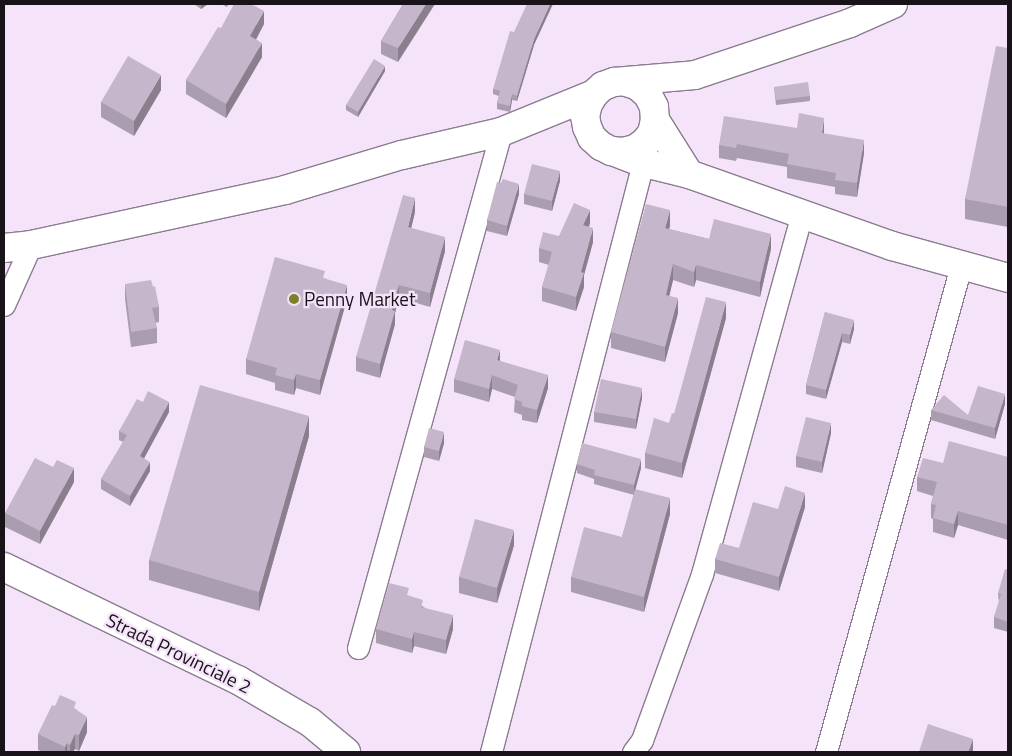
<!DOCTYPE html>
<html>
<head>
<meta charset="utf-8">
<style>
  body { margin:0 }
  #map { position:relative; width:1012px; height:756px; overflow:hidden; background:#f4e3f9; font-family:"Titillium Web",sans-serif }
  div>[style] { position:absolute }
  .roads { filter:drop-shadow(1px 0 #8b7c8f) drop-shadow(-1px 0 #8b7c8f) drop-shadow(0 1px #8b7c8f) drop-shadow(0 -1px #8b7c8f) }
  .street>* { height:21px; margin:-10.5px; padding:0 10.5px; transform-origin:10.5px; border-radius:10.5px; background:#fff }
  .secondary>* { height:28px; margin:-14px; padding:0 14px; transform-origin:14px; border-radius:14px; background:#fff }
  .wall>* { inset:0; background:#aa9daf }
  .shaded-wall>* { inset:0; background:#8b7f8e }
  .building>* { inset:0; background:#c6b6cb }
  .dots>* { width:14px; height:14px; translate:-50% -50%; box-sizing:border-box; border:2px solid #f4e3f9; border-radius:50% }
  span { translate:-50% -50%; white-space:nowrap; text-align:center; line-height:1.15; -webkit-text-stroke:4.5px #f4e3f9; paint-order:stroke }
  .poi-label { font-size:19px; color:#181219 }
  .left { translate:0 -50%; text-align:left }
  .street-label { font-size:19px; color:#181219 }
  .frame { position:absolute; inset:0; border:5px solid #181219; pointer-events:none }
</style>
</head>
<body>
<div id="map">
  <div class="roads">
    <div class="street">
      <i style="left:4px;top:305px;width:66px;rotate:-65.8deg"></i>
      <i style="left:358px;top:648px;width:535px;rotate:-74.51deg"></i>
      <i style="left:491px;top:752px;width:625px;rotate:-75.54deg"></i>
      <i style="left:633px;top:752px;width:15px;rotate:-53deg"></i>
      <i style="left:642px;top:740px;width:177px;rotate:-70.1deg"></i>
      <i style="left:702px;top:574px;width:374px;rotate:-74.5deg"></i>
      <i style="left:826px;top:752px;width:504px;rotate:-74.48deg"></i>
    </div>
    <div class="secondary">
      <i style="left:626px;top:82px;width:13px;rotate:18deg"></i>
      <i style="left:638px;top:86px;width:13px;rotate:42deg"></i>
      <i style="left:648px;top:95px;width:13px;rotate:63deg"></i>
      <i style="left:654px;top:107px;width:13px;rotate:86deg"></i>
      <i style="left:655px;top:120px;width:13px;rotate:103deg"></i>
      <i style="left:652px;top:133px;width:11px;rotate:128deg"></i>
      <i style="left:645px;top:142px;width:12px;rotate:145deg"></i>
      <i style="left:635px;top:149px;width:12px;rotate:166deg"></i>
      <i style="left:623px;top:152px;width:12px;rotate:-175deg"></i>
      <i style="left:611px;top:151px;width:11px;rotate:-153deg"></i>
      <i style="left:601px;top:146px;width:12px;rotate:-138deg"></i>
      <i style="left:592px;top:138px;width:12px;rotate:-114deg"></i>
      <i style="left:587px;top:127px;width:11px;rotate:-100deg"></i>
      <i style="left:585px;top:116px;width:12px;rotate:-76deg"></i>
      <i style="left:588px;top:104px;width:12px;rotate:-59deg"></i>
      <i style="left:594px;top:94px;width:12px;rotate:-42deg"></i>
      <i style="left:603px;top:86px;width:12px;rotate:-20deg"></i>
      <i style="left:614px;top:82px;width:81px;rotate:-4.9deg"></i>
      <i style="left:695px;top:75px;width:163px;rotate:-18.5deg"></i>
      <i style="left:850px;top:23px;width:47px;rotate:-23.8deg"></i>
      <i style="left:655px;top:120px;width:64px;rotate:57.8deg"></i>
      <i style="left:612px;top:151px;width:34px;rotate:21deg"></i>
      <i style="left:644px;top:163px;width:46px;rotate:13.7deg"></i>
      <i style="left:689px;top:174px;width:215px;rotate:19.5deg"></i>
      <i style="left:892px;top:246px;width:120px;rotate:15.4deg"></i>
      <i style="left:4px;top:248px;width:27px;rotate:-6deg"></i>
      <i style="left:31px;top:245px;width:260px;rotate:-12.2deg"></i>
      <i style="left:285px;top:190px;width:122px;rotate:-16.7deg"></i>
      <i style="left:402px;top:155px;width:102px;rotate:-13.1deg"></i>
      <i style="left:501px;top:132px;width:100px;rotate:-22.2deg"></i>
      <i style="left:4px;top:567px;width:260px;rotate:25.8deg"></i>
      <i style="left:238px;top:680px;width:83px;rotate:30.3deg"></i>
      <i style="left:310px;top:722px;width:47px;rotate:39.8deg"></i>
    </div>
  </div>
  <div class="wall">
    <i style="clip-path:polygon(194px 4px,208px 4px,201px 9px)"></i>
    <i style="clip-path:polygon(221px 4px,229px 4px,227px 7px)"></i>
    <i style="clip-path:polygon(403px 4px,398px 62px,381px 54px,381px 41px)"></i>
    <i style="clip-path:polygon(264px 24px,256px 40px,262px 57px,226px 118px,186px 94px,186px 80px,221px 28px)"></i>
    <i style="clip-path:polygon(534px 45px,517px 101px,512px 100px,510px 112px,497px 109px,497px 103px,499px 96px,493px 94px,493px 89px)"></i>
    <i style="clip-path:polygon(1008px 48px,1008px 227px,965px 219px,965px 199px)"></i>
    <i style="clip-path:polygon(385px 71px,358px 117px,346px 110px,346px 105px)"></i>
    <i style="clip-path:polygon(774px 87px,810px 96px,810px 101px,776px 105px)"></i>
    <i style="clip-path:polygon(161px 90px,134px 136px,101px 117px,101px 102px)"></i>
    <i style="clip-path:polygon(797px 128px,824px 131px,824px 134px,864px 153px,857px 197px,835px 194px,835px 187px,787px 178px,787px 167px,737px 158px,736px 161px,719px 158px,719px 145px)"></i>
    <i style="clip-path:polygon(560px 181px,552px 211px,524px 204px,524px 194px)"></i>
    <i style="clip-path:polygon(501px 183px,519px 194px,507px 236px,487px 231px,487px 220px)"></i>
    <i style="clip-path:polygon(415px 212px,411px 228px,445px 251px,430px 307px,399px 298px,395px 313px,395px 324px,380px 378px,356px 371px,356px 357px)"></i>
    <i style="clip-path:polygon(590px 223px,589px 227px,593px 242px,584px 275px,584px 287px,576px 311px,542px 301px,542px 287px,549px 265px,539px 262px,539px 248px,559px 236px)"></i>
    <i style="clip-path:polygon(670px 226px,669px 229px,709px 239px,771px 249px,760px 297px,696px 280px,694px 287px,673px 280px,669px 296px,678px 313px,665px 362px,611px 348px,611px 332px)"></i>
    <i style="clip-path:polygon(325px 278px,347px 299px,320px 395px,296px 388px,294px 395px,275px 390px,275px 383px,246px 374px,246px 359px)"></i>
    <i style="clip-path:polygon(125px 284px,153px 287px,159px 307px,159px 322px,155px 323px,157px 328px,157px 343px,131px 347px,125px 299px)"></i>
    <i style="clip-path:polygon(825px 312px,854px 329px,850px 344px,842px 342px,826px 399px,806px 394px,806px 385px)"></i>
    <i style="clip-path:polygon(726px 318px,682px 478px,645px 468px,645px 453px,669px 423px)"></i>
    <i style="clip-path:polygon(500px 361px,548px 388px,537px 423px,522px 420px,522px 415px,514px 412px,515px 397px,492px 389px,489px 402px,454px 392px,454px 379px)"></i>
    <i style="clip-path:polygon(642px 398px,636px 429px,594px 422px,594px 412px)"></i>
    <i style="clip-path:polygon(143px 402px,169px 412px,144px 458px,150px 471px,130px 506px,101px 489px,101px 479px,123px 442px,119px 440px,119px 431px)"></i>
    <i style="clip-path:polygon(1005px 404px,995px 439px,931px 420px,931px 410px,968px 415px)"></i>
    <i style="clip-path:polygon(831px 433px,822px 473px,796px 467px,796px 456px)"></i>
    <i style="clip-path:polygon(309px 436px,259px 611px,149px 580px,149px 560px)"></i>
    <i style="clip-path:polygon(444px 443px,439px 461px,424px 457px,424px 447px)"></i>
    <i style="clip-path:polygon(1008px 457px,1008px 540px,958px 525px,954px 538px,933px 532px,933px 519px,931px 518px,931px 504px,933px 496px,917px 491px,917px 477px,943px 463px)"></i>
    <i style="clip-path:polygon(577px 464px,641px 468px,635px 489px,670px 514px,644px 612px,571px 592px,571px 577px,622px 537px,634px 495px,594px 484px,594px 479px,577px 473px)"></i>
    <i style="clip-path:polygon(74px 482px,40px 544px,5px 527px,5px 513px)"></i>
    <i style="clip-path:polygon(805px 507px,779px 591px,715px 573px,715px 559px,739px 548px)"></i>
    <i style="clip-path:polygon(514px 545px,497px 603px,459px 593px,459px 577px)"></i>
    <i style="clip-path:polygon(1008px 570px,1008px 632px,994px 628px,994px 617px,999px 603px,998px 593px)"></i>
    <i style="clip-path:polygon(409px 596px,453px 629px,446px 654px,414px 646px,412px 653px,376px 643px,376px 629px)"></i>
    <i style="clip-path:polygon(55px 706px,76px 709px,87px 732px,79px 751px,75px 749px,73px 752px,44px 752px,38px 750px,38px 734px)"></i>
  </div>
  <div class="shaded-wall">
    <i style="clip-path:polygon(201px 4px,208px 4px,201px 9px)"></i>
    <i style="clip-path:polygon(426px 4px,435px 4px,398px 62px,398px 48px)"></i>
    <i style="clip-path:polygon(550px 4px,553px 4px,534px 45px,517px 101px,517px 96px,534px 39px)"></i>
    <i style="clip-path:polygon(264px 11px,264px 24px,250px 50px,250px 36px)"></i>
    <i style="clip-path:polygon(262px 43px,262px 57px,226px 118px,226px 104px)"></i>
    <i style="clip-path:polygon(385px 66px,385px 71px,358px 117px,358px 112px)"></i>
    <i style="clip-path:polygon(161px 75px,161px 90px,134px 136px,134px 121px)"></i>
    <i style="clip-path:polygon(512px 94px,512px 100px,510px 112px,510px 106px)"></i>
    <i style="clip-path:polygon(824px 118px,824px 131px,822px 147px,822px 133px)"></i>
    <i style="clip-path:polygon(864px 140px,864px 153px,857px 197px,857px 183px)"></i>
    <i style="clip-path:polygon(560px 171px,560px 181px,552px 211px,552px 201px)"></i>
    <i style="clip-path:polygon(519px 184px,519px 194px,507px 236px,507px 226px)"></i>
    <i style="clip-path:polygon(415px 198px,415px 212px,408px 241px,408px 227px)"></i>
    <i style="clip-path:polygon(590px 210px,590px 223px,583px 238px,583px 225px)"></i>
    <i style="clip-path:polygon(670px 210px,670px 226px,665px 243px,665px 228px)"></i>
    <i style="clip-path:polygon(593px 228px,593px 242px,584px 275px,584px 287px,576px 311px,576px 297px,581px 272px)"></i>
    <i style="clip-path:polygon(771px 234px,771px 249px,760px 297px,760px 282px)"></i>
    <i style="clip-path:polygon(445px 237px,445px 251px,430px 307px,430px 293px)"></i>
    <i style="clip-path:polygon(673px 264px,673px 280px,666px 310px,666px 295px)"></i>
    <i style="clip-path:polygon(696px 265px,696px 280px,694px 287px,694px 272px)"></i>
    <i style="clip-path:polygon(347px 285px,347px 299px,320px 395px,320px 380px)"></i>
    <i style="clip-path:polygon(399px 285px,399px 298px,395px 313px,395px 324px,380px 378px,380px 364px,392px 310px)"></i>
    <i style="clip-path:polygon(678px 298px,678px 313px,665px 362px,665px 347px)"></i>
    <i style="clip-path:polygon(726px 302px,726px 318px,682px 478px,682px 463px)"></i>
    <i style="clip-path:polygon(854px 320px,854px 329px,850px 344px,850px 335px)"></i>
    <i style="clip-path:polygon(842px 333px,842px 342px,826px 399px,826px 390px)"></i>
    <i style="clip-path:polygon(500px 350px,500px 363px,497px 360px)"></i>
    <i style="clip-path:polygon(296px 374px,296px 388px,294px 395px,294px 380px)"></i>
    <i style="clip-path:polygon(492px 375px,492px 389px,489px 402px,489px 389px)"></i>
    <i style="clip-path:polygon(548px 375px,548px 388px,537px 423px,537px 410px)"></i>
    <i style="clip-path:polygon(642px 388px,642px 398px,636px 429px,636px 419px)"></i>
    <i style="clip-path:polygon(1005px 394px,1005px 404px,995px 439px,995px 428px)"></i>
    <i style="clip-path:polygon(169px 402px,169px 412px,140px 466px,140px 456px)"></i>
    <i style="clip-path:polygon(309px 416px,309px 436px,259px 611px,259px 592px)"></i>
    <i style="clip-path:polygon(831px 423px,831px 433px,822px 473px,822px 462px)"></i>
    <i style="clip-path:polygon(444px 432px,444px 443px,439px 461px,439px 451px)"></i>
    <i style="clip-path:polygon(641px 459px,641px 468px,634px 495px,634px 485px)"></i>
    <i style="clip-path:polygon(150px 462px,150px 471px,130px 506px,130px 496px)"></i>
    <i style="clip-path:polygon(74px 468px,74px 482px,40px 544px,40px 531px)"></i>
    <i style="clip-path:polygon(805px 493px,805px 507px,779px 591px,779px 577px)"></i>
    <i style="clip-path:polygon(670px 498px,670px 514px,644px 612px,644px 597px)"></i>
    <i style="clip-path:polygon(958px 511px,958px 525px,954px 538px,954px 524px)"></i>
    <i style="clip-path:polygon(514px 530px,514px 545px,497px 603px,497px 588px)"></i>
    <i style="clip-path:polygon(453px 615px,453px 629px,446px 654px,446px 640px)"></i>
    <i style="clip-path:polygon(414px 632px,414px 646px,412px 653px,412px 639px)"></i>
    <i style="clip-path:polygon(87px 717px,87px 732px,79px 751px,79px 735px)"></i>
    <i style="clip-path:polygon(75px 734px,75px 749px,73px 752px,70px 752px,70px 745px)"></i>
    <i style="clip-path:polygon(973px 739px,973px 752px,968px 752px)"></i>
    <i style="clip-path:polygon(67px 743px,67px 752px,65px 752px,65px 747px)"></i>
  </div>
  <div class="building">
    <i style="clip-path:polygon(234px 4px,251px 4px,264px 11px,250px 36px,262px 43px,226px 104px,186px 80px,218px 27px,221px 28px)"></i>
    <i style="clip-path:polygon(403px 4px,426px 4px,398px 48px,381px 41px)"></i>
    <i style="clip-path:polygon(527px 4px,550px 4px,534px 39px,517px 96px,512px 94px,510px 106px,497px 103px,500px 91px,493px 89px,510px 31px,514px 32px)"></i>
    <i style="clip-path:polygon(996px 46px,1008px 48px,1008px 207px,965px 199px)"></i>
    <i style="clip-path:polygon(128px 56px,161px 75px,134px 121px,101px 102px)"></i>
    <i style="clip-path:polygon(374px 59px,385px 66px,358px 112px,346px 105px)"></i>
    <i style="clip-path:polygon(808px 82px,810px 96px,776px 100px,774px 87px)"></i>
    <i style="clip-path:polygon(799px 113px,824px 118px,822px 133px,864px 140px,857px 183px,835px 180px,836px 173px,787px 164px,789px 154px,737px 144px,736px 148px,719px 145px,724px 116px,797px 128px)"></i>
    <i style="clip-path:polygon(532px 164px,560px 171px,552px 201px,524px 194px)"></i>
    <i style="clip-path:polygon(503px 179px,519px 184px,507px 226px,487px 220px,497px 182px,501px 183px)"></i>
    <i style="clip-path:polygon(403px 195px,415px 198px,408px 227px,445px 237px,430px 293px,399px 285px,392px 310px,395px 311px,380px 364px,356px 357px)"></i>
    <i style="clip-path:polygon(574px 203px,590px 210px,583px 225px,593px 228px,581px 272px,584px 273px,576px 297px,542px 287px,552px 252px,539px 248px,543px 232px,559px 236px)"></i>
    <i style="clip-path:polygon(646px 204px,670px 210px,665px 228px,709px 239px,714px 219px,771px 234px,760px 282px,696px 265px,694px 272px,673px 264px,666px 295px,678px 298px,665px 347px,611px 332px)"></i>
    <i style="clip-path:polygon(275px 257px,325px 271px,323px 278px,347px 285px,320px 380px,296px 374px,294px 380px,275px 375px,277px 368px,246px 359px)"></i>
    <i style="clip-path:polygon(151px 280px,153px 287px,155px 286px,159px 307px,152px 308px,157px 328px,131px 332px,125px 284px)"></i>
    <i style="clip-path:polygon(706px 297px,726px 302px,682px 463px,645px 453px,654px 418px,669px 423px,672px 413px,674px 414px)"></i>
    <i style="clip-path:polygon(825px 312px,854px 320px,850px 335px,842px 333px,826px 390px,806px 385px)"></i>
    <i style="clip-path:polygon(465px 340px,500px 350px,497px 360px,548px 375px,537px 410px,522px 406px,522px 402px,514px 399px,518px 385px,492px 375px,489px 389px,454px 379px)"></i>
    <i style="clip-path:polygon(601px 379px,642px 388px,636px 419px,594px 412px)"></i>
    <i style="clip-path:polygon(200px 385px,309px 416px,259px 592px,149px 560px)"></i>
    <i style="clip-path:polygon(978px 386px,1005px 394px,995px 428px,931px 410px,944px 395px,968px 415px)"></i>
    <i style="clip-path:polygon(148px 391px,169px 402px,140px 456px,150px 462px,130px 496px,101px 479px,127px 435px,119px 431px,137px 399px,143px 402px)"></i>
    <i style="clip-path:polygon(806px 417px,831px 423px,822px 462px,796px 456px)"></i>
    <i style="clip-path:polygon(429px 428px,444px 432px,439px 451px,424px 447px)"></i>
    <i style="clip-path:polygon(949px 441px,1008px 457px,1008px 525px,958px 511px,954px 524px,933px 518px,936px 505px,931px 504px,937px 482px,917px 477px,923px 458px,943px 463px)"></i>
    <i style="clip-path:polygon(582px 443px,641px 459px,634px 485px,594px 475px,595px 470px,577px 464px)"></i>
    <i style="clip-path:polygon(35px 458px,53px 467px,57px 460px,74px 468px,40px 531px,5px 513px)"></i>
    <i style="clip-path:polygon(785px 486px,805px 493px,779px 577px,715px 559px,720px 543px,739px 548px,753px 502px,778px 509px)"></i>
    <i style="clip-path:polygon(635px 489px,670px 498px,644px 597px,571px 577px,584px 527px,622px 537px)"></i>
    <i style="clip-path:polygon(475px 519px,514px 530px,497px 588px,459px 577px)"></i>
    <i style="clip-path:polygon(1005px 569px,1008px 570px,1008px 622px,994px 617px,1001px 594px,998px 593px)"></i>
    <i style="clip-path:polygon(389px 583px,409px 588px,407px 595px,423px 600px,421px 607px,453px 615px,446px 640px,414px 632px,412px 639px,376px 629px)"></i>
    <i style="clip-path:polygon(60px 695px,76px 702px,74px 708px,87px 717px,79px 735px,75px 734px,70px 745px,67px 743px,65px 747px,38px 734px,52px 705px,55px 706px)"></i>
    <i style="clip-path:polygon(928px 724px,973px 739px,968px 752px,919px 752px)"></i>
  </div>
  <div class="dots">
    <i style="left:294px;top:299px;background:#807e26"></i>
  </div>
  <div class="poi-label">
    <span class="left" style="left:304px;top:299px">Penny Market</span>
  </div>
  <div class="street-label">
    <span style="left:179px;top:653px;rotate:26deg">Strada Provinciale 2</span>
  </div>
  <div class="frame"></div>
</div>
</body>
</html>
